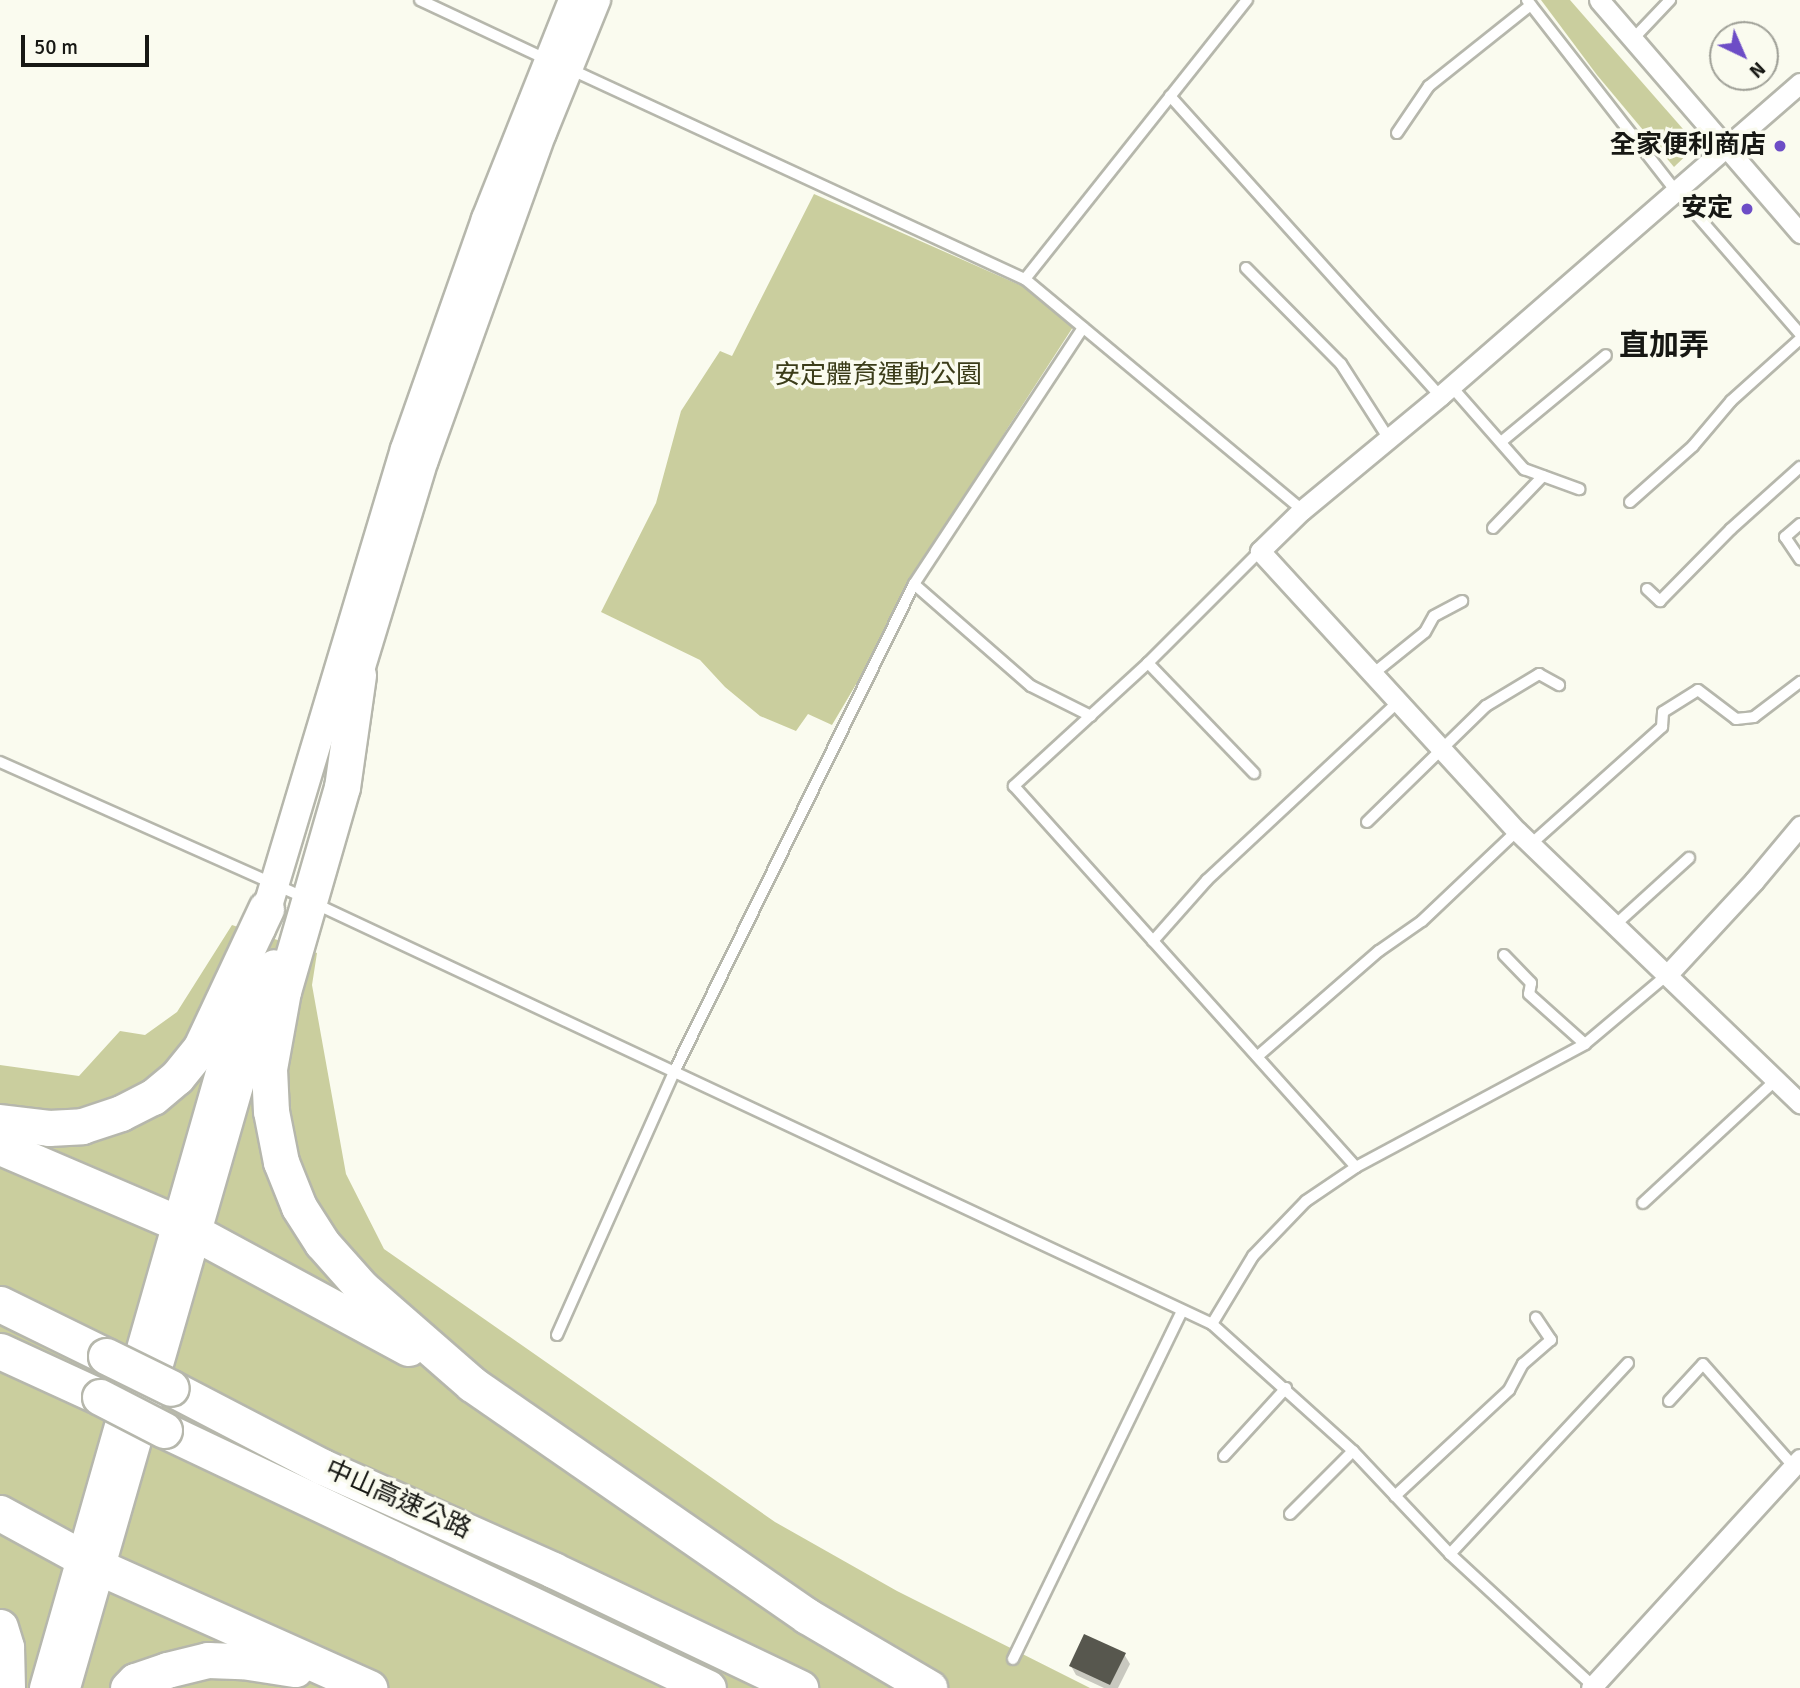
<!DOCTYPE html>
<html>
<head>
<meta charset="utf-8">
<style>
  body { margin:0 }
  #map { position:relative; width:1800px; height:1688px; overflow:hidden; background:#fafbef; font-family:Signika,"Noto Sans TC",sans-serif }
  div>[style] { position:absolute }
  .green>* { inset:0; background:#cace9e }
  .shadow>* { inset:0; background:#0003 }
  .building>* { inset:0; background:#57574e }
  .roads { filter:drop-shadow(2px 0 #b6b7ac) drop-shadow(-2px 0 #b6b7ac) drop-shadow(0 2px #b6b7ac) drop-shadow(0 -2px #b6b7ac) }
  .lane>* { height:10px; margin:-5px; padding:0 5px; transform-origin:5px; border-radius:5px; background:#fff }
  .street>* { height:19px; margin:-9.5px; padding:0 9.5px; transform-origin:9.5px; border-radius:9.5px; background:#fff }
  .secondary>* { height:28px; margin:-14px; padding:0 14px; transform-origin:14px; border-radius:14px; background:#fff }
  .highway>* { height:35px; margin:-17.5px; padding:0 17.5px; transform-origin:17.5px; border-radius:17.5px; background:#fff }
  .bridges { filter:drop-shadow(2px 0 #b6b7ac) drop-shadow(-2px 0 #b6b7ac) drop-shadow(0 2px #b6b7ac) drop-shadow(0 -2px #b6b7ac) }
  .highway-bridge>* { height:35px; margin:-17.5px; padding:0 17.5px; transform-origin:17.5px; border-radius:17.5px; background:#fff }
  .dots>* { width:19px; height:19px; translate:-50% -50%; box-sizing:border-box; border:4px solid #fafbef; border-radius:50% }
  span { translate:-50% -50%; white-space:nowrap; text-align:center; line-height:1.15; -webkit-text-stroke:7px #fafbef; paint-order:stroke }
  .poi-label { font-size:26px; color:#171814; font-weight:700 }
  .right { translate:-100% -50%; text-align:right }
  .park-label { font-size:26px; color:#3b3c19 }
  .street-label { font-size:26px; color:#171814 }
  .quarter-label { font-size:30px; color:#171814; font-weight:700 }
  .north { position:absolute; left:1709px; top:21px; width:70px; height:70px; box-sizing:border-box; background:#fafbef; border:2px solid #9fa097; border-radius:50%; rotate:136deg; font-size:19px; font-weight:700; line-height:28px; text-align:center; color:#171814 }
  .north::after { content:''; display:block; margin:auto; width:24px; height:32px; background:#6d4dc6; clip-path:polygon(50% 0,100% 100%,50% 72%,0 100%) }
  .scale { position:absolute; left:21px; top:35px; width:128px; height:32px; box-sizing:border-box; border:4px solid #171814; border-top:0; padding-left:9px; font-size:21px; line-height:24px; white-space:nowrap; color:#171814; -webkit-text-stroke:5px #fafbef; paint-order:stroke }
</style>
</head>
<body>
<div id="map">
  <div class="green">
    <i style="clip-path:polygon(1541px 0,1570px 0,1697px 145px,1674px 167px,1597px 75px)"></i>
    <i style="clip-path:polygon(814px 194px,1022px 286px,1073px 327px,1007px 429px,832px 725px,808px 714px,796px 731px,760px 716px,725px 687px,700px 660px,601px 612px,656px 503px,681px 411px,720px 351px,732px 356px)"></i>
    <i style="clip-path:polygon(232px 925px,317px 953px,312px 985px,346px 1174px,384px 1249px,775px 1522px,897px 1591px,1090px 1688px,0 1688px,0 1065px,79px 1076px,120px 1031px,145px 1035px,177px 1012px)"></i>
  </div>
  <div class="shadow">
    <i style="clip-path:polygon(1124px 1654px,1130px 1664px,1118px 1688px,1104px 1688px,1076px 1675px,1071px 1666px)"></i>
  </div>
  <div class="building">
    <i style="clip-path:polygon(1084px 1634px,1126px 1653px,1110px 1685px,1069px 1666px)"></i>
  </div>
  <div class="roads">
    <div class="lane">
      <i style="left:420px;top:0;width:141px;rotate:25.1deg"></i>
      <i style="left:1527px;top:0;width:241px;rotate:52.1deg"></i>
      <i style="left:1675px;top:190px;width:191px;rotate:49deg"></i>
      <i style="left:1633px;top:39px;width:54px;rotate:-46.5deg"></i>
      <i style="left:572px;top:70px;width:499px;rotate:24.8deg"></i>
      <i style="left:1025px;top:279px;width:361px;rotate:39.8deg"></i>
      <i style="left:1170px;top:96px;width:404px;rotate:48deg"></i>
      <i style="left:1397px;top:133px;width:57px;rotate:-55.8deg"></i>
      <i style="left:1429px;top:86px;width:130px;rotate:-38.5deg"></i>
      <i style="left:1246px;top:268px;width:135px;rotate:45.3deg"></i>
      <i style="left:1341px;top:364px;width:89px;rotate:57.4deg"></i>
      <i style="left:1025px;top:279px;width:357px;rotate:-51.5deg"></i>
      <i style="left:1451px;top:386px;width:111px;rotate:48.7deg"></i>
      <i style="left:1524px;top:469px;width:59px;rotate:20deg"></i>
      <i style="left:1501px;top:442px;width:136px;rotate:-39.6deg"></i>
      <i style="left:1630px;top:502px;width:84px;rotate:-41.6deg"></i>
      <i style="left:1693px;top:446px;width:59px;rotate:-49.8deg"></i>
      <i style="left:1731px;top:401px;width:93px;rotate:-41.9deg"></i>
      <i style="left:1800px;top:524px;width:20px;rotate:139deg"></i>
      <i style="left:1785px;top:537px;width:27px;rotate:56deg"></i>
      <i style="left:1493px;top:528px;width:72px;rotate:-46.1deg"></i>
      <i style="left:1260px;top:551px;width:158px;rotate:135deg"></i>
      <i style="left:1148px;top:663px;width:182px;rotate:137.5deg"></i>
      <i style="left:1014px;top:786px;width:512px;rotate:48.09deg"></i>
      <i style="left:914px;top:584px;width:155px;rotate:41.1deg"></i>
      <i style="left:1031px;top:686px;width:67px;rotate:26.6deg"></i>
      <i style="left:1647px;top:589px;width:18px;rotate:43deg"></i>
      <i style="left:1660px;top:601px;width:101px;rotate:-45.4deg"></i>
      <i style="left:1731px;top:529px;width:93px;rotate:-41.9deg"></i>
      <i style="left:1148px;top:663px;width:153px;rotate:46.1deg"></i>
      <i style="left:1374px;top:673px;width:65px;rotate:-38.8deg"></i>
      <i style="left:1425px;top:632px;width:18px;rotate:-61deg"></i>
      <i style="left:1434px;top:616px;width:32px;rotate:-28deg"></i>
      <i style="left:0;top:762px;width:332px;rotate:24deg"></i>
      <i style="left:1367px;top:822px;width:166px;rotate:-44.3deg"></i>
      <i style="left:1486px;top:706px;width:62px;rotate:-31.1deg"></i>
      <i style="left:1539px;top:674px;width:23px;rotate:29deg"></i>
      <i style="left:1531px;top:844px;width:176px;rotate:-41.8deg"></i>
      <i style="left:1662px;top:727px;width:15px;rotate:-86deg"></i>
      <i style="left:1663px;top:712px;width:41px;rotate:-32.2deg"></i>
      <i style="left:1698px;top:690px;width:48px;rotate:37.3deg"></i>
      <i style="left:1736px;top:719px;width:18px;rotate:-6deg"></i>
      <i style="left:1754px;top:717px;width:58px;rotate:-37.3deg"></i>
      <i style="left:316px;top:904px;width:990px;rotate:25.11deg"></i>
      <i style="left:1212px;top:1324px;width:190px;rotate:42deg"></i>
      <i style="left:1353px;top:1451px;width:141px;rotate:46.7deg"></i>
      <i style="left:1450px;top:1554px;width:195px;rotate:42.7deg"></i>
      <i style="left:1615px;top:925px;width:100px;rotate:-42.2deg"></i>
      <i style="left:1153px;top:941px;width:81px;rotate:-48.5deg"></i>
      <i style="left:1207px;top:880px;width:264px;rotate:-43deg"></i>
      <i style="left:1504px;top:955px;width:39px;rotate:46deg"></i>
      <i style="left:1531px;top:983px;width:11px;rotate:100deg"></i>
      <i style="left:1529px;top:994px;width:75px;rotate:41.8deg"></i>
      <i style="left:1258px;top:1056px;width:160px;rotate:-41deg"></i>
      <i style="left:1379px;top:951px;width:52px;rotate:-34.9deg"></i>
      <i style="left:1422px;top:921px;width:131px;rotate:-43.5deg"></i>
      <i style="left:1643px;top:1203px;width:181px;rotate:-42.8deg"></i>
      <i style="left:1212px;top:1324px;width:79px;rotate:-58.9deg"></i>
      <i style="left:1253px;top:1256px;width:76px;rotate:-46.1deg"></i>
      <i style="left:1306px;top:1201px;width:60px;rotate:-34.2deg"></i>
      <i style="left:1356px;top:1167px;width:260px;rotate:-28.2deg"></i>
      <i style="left:1585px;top:1044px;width:107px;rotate:-40.1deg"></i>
      <i style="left:557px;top:1335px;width:288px;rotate:-66deg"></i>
      <i style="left:674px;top:1072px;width:544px;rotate:-63.81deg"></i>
      <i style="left:914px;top:584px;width:307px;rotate:-56.6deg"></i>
      <i style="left:1669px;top:1401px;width:50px;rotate:-47.4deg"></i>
      <i style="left:1703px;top:1364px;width:137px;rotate:48.5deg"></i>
      <i style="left:1224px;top:1456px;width:92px;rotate:-47.6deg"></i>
      <i style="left:1395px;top:1496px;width:156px;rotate:-42.9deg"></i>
      <i style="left:1509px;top:1390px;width:30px;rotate:-62deg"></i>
      <i style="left:1523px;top:1364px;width:37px;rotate:-41deg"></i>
      <i style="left:1551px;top:1340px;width:27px;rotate:-124deg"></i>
      <i style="left:1290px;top:1514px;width:89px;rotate:-45deg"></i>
      <i style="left:1450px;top:1554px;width:261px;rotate:-47deg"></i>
      <i style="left:1013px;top:1659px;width:387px;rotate:-64.1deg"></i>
    </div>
    <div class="street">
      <i style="left:1599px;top:0;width:308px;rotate:49.2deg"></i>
      <i style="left:1800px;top:83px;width:477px;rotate:139deg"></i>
      <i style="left:1440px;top:396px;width:179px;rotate:140.4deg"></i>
      <i style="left:1302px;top:510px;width:59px;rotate:135.7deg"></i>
      <i style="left:1260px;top:551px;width:380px;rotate:47.5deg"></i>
      <i style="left:1517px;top:831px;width:393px;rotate:43.9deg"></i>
      <i style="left:1667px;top:975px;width:128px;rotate:-47.2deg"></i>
      <i style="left:1754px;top:881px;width:72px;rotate:-50.1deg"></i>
      <i style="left:1591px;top:1688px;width:310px;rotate:-47.6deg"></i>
    </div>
    <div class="secondary">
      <i style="left:353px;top:693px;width:244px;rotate:-73.1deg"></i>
      <i style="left:424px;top:460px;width:348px;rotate:-70.2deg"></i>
      <i style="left:542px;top:133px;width:144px;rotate:-67.9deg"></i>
      <i style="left:261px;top:929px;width:501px;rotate:-73.3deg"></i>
      <i style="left:405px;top:449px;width:244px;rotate:-70.6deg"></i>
      <i style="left:486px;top:219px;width:236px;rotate:-68.3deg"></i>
      <i style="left:44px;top:1688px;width:746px;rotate:-74.04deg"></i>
      <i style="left:66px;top:1688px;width:753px;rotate:-73.97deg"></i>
    </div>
    <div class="highway">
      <i style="left:358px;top:675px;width:113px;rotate:98.1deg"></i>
      <i style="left:342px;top:787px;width:212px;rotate:106.1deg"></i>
      <i style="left:283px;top:991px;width:79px;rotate:100.2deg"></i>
      <i style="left:269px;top:1069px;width:42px;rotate:87.3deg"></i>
      <i style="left:271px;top:1111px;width:52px;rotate:78.9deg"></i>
      <i style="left:281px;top:1162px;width:48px;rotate:68.2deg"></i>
      <i style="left:299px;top:1207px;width:43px;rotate:57.4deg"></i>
      <i style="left:322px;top:1243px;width:60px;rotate:48.4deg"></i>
      <i style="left:362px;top:1288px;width:146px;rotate:41.1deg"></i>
      <i style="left:472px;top:1384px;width:407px;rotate:34.7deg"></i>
      <i style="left:807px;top:1616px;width:142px;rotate:30.5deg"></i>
      <i style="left:0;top:1122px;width:49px;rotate:7deg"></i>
      <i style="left:49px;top:1128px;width:33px;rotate:-3deg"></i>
      <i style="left:82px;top:1126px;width:41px;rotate:-18.4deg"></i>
      <i style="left:121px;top:1113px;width:36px;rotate:-27deg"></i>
      <i style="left:153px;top:1097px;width:31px;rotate:-40deg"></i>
      <i style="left:177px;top:1077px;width:36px;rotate:-51deg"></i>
      <i style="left:200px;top:1049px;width:155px;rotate:-64.8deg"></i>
      <i style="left:0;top:1147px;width:193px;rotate:23.2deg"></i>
      <i style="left:177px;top:1223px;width:263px;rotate:28.4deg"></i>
      <i style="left:0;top:1304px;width:118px;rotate:26.1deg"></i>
      <i style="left:0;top:1351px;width:110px;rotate:24.7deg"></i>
      <i style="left:171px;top:1388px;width:171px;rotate:27.5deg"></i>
      <i style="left:323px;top:1467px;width:252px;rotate:24.1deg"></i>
      <i style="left:553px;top:1570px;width:274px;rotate:25.5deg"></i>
      <i style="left:164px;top:1430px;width:602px;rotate:25.37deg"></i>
      <i style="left:0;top:1513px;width:115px;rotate:28.6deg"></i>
      <i style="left:101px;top:1568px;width:294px;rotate:24.1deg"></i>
      <i style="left:0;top:1627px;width:21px;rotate:73deg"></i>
      <i style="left:6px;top:1647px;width:41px;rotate:88.6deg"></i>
      <i style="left:128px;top:1688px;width:10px;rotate:-45deg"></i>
      <i style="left:135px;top:1681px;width:34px;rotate:-19deg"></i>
      <i style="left:167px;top:1670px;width:42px;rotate:-13.7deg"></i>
      <i style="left:208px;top:1660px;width:34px;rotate:2deg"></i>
      <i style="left:242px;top:1661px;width:54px;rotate:8.6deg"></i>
    </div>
  </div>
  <div class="bridges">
    <div class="highway-bridge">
      <i style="left:106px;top:1356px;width:72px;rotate:26.2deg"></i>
      <i style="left:100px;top:1397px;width:72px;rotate:27.3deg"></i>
    </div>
  </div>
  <div class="dots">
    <i style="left:1780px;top:146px;background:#6d4dc6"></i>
    <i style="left:1747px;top:209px;background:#6d4dc6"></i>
  </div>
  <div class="poi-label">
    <span class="right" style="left:1766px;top:146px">全家便利商店</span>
    <span class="right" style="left:1733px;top:209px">安定</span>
  </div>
  <div class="park-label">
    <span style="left:878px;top:376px">安定體育運動公園</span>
  </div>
  <div class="street-label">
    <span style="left:398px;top:1500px;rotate:24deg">中山高速公路</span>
  </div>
  <div class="quarter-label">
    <span style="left:1664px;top:346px">直加弄</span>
  </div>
  <div class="north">N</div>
  <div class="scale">50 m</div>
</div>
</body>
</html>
